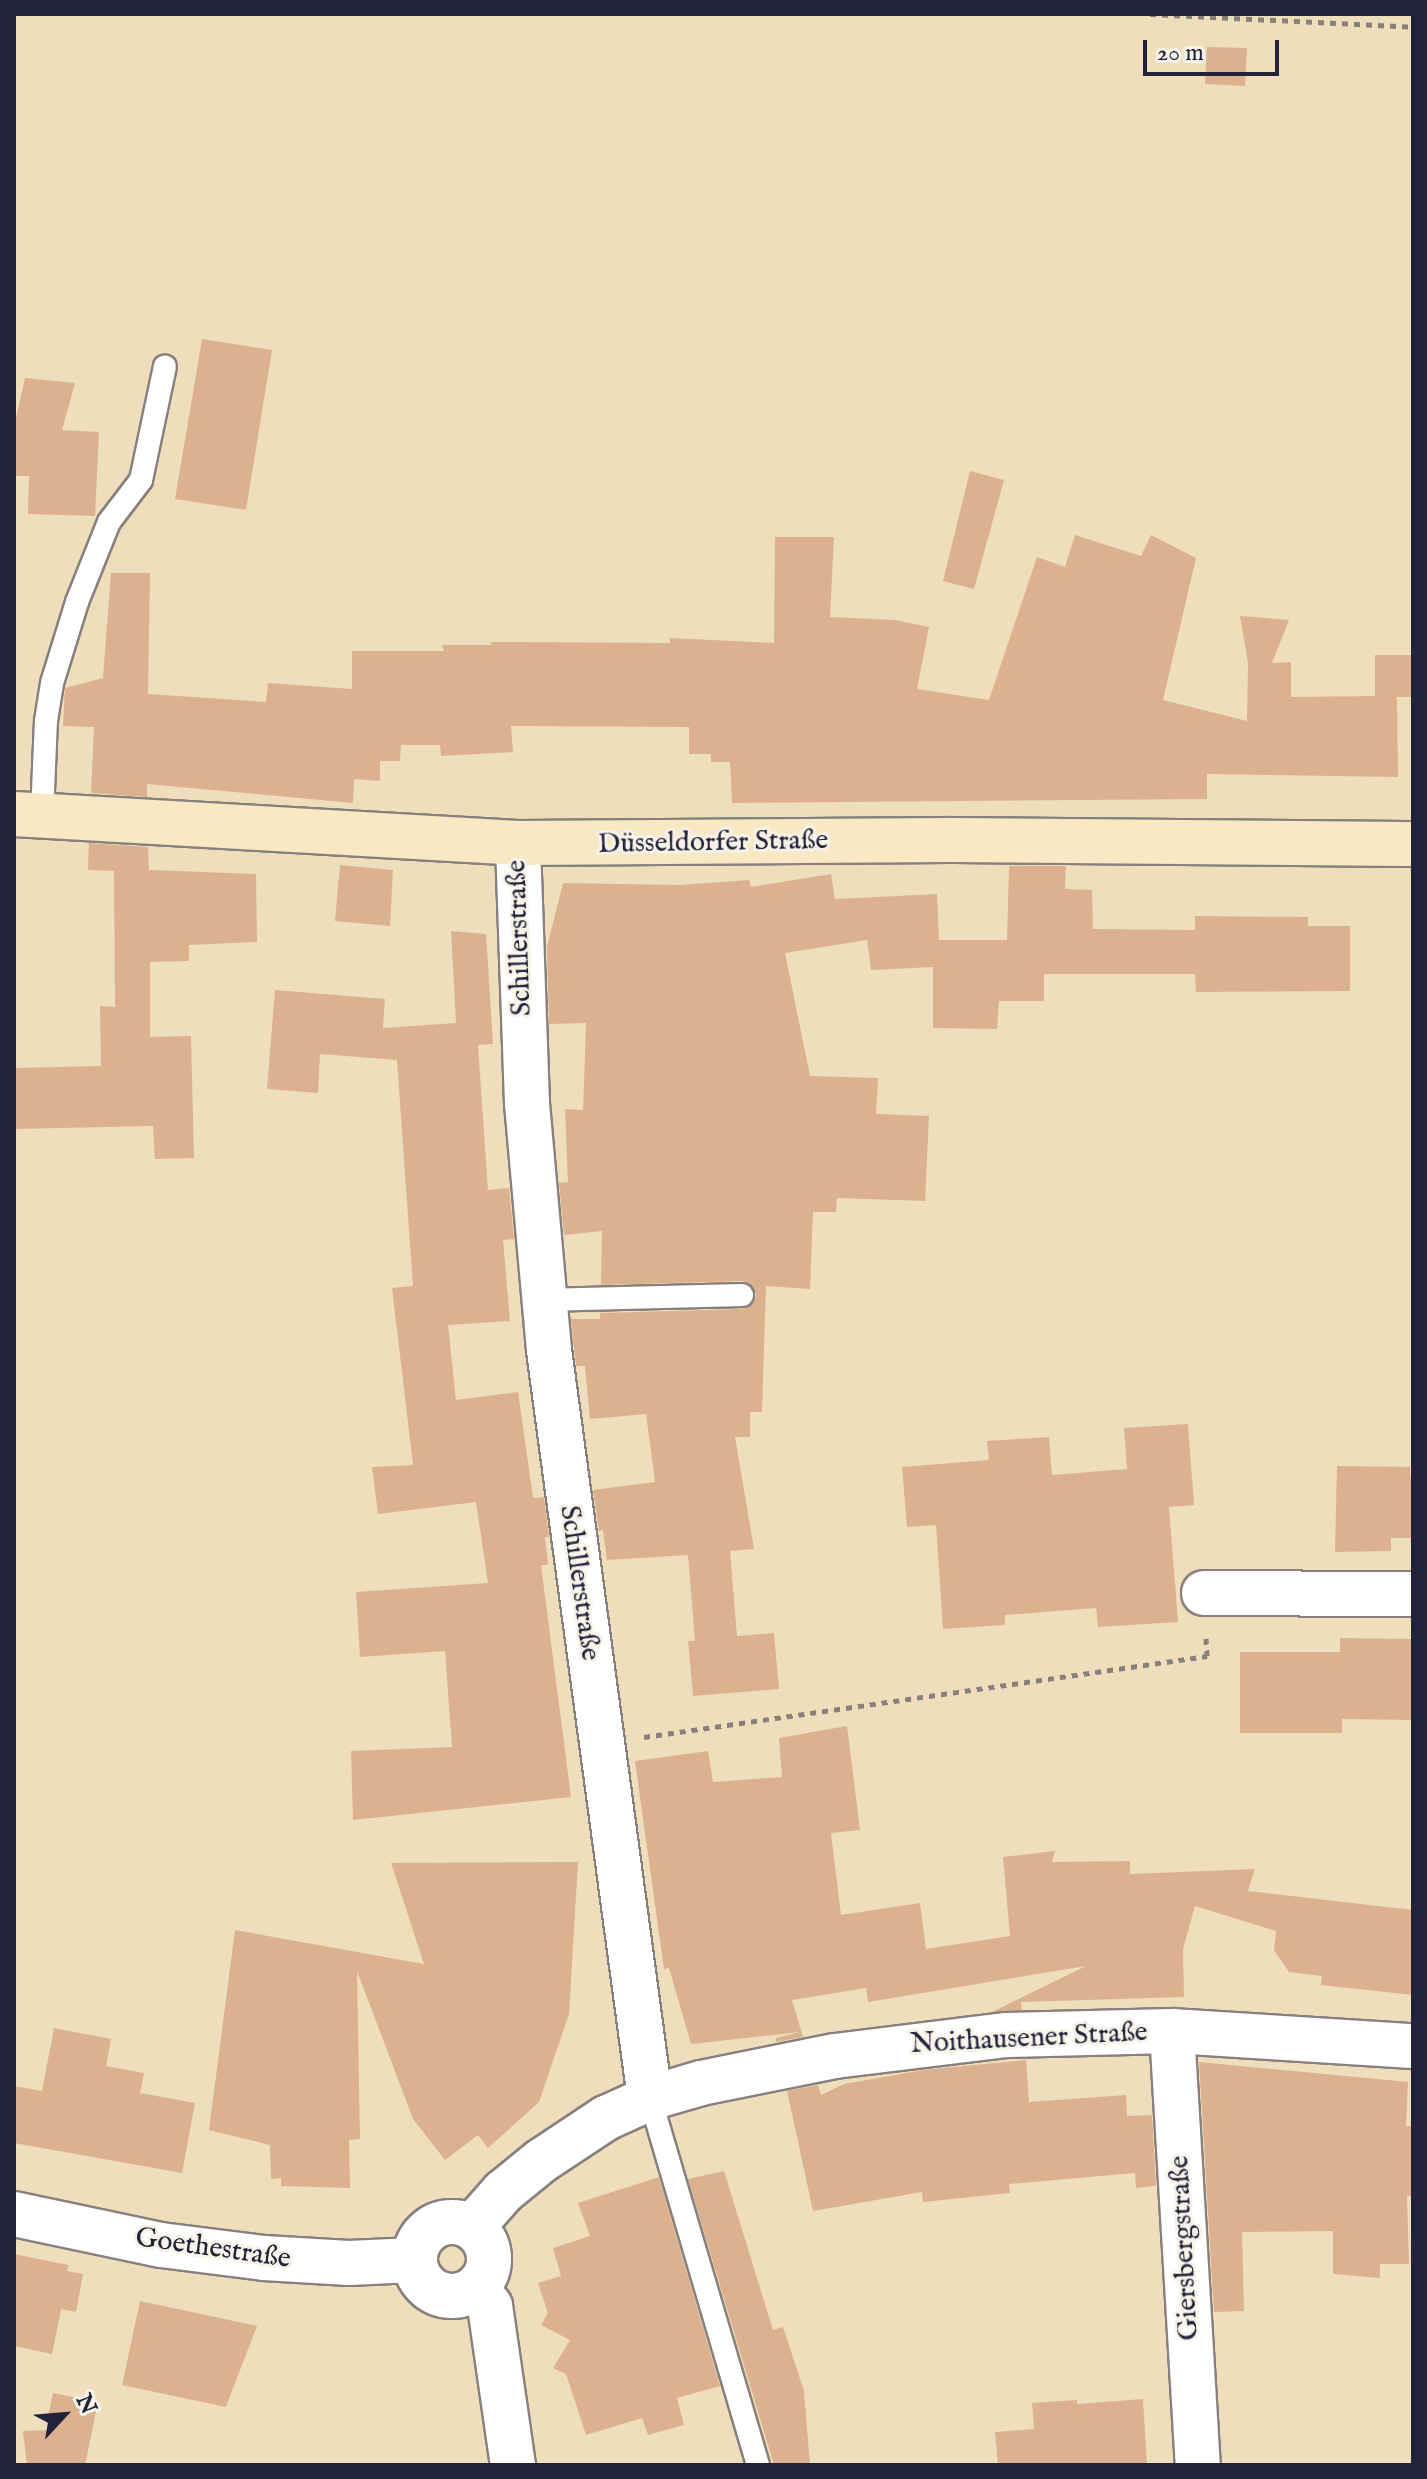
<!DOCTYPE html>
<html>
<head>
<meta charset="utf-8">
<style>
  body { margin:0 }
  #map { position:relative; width:1427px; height:2479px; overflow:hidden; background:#efdebc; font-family:"IM FELL English",serif }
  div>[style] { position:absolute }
  .building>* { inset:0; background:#dcb190 }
  .path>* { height:5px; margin-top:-2.5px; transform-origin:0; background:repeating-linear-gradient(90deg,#88807c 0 6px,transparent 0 12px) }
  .roads { filter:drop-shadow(2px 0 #88807c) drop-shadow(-2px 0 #88807c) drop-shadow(0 2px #88807c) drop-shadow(0 -2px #88807c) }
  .lane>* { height:22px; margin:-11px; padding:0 11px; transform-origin:11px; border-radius:11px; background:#fff }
  .street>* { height:44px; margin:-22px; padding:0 22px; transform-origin:22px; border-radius:22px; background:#fff }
  .street>.ring { margin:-22px; padding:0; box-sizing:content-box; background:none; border:44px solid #fff; border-radius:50% }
  .secondary>* { height:44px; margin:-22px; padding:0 22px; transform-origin:22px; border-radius:22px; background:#f8e8c3 }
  span { translate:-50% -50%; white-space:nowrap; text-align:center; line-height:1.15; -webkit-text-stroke:6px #f7f3e8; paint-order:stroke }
  .street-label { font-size:28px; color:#22223b }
  .frame { position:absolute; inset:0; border:16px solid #22223b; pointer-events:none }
  .north { position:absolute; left:24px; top:2375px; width:80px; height:80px; -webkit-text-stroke:6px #f7f3e8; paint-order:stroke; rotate:64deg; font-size:22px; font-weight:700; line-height:32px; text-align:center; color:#22223b }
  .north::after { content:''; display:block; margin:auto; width:28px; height:36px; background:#22223b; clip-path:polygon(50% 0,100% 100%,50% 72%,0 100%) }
  .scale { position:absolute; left:1143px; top:40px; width:136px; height:36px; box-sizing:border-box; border:4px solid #22223b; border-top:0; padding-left:10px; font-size:24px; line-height:28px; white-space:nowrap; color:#22223b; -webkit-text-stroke:6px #f7f3e8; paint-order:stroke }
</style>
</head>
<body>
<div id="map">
  <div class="building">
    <i style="clip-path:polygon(1207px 47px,1247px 48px,1245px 86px,1205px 84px)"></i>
    <i style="clip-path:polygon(202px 339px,272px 350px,246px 510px,175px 499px)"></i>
    <i style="clip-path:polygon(25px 378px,75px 383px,62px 430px,99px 432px,95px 516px,28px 514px,29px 476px,14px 476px,14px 427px)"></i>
    <i style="clip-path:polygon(970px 471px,1004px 480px,974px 589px,943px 581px)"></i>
    <i style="clip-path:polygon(1075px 535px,1141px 556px,1151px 535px,1196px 558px,1163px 700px,1247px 721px,1248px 663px,1240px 616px,1289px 620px,1272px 663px,1291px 662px,1291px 697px,1375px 696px,1375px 655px,1413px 655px,1413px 697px,1397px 697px,1398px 777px,1207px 774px,1207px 799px,732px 803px,730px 762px,711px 762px,711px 754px,689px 754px,689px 727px,511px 726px,513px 752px,441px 756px,440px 745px,401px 745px,400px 761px,380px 761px,380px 781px,354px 779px,353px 803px,147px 784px,147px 797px,91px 793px,94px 727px,63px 726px,65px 688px,103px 678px,111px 573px,150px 573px,148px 694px,266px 702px,268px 683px,352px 689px,352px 651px,444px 651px,442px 645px,491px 645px,491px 642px,670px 643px,670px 638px,774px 643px,775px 537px,834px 537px,830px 617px,895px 620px,929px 627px,917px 689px,989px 700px,1037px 557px,1065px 567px)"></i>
    <i style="clip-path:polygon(89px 843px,148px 847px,149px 870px,256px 874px,257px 942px,189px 945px,189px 961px,150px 962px,150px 1037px,191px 1036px,194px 1158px,155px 1159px,153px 1126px,14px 1129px,14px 1068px,101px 1066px,100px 1006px,115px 1007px,114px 871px,88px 870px)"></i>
    <i style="clip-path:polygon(340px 865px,393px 870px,390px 926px,335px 921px)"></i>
    <i style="clip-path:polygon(1009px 866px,1066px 866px,1065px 889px,1092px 890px,1093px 929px,1195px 930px,1195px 916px,1308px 917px,1308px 926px,1350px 926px,1350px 991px,1196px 992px,1195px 974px,1044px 974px,1044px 1001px,999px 1001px,997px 1029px,933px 1028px,933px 967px,871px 970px,867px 940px,785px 953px,810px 1076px,878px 1078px,876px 1114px,929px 1116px,925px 1201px,837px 1198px,836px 1212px,813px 1212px,810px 1289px,766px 1286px,762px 1412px,750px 1412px,750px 1437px,735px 1437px,754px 1549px,730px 1551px,737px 1636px,774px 1633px,779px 1689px,693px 1696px,688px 1641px,695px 1641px,688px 1555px,607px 1560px,603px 1530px,599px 1531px,593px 1490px,655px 1482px,646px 1414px,590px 1419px,585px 1366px,576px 1366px,571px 1319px,600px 1319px,600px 1313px,742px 1309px,754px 1302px,756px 1294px,749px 1283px,742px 1281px,601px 1285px,602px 1231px,564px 1235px,559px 1183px,568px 1182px,565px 1109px,583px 1110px,586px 1023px,549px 1024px,547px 947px,563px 883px,680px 885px,749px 880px,751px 887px,831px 874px,835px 899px,937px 894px,939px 940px,1007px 940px)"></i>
    <i style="clip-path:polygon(451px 931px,486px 934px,493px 1044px,478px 1045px,488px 1190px,509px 1188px,514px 1239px,503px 1240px,510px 1321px,448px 1325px,456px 1400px,518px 1392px,533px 1498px,544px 1497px,549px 1537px,545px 1537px,548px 1565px,541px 1565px,571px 1797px,353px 1820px,351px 1751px,452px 1747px,445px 1651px,360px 1657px,356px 1592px,488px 1583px,476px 1502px,378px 1514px,372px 1467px,413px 1465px,392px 1288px,413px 1286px,397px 1060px,320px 1054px,318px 1093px,267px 1089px,275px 990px,385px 999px,383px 1028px,456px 1023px)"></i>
    <i style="clip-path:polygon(1188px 1424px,1194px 1505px,1169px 1507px,1178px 1622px,1098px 1627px,1096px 1608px,1005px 1615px,1005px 1625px,943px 1629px,936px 1525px,907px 1527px,902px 1467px,989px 1460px,987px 1441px,1049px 1437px,1052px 1475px,1127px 1469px,1124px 1428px)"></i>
    <i style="clip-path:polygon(1337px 1466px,1410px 1467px,1410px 1477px,1413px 1477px,1413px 1538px,1391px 1538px,1391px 1551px,1335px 1552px)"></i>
    <i style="clip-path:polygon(1340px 1638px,1413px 1639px,1413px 1720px,1342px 1719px,1342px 1733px,1240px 1733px,1240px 1652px,1340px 1652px)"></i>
    <i style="clip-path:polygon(847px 1726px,860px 1830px,831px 1833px,841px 1915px,920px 1903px,926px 1949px,1010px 1936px,1003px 1857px,1055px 1851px,1052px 1862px,1130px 1861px,1130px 1874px,1255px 1869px,1248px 1891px,1413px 1910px,1413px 1995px,1321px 1985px,1322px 1976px,1289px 1972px,1274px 1950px,1276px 1931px,1195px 1906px,1183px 1949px,1184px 1997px,1021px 2002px,1022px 2010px,992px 2012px,1086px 1966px,868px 2002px,866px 1988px,792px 2000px,803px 2037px,776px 2042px,776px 2038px,800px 2032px,691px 2044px,669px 1968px,664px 1969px,635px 1761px,708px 1751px,713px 1782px,782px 1777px,779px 1738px)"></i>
    <i style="clip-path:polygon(578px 1862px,569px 2014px,539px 2102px,488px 2148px,478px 2135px,445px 2160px,413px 2119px,357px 1971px,360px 2139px,349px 2140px,350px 2188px,281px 2186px,281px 2178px,271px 2179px,270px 2145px,209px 2130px,235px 1930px,424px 1964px,391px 1863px)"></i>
    <i style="clip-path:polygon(54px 2028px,111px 2039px,106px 2066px,144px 2073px,140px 2093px,195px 2103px,182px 2173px,14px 2143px,14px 2086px,42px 2091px)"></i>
    <i style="clip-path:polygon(1026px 2060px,1029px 2102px,1126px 2095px,1127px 2116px,1152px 2115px,1156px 2186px,1136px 2188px,1135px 2173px,1009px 2184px,1010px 2193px,923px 2202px,922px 2192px,813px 2211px,787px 2091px,818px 2085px,821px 2095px,844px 2084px,923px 2070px)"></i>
    <i style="clip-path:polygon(1199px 2062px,1408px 2082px,1406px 2126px,1413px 2126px,1413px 2196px,1407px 2196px,1409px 2264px,1380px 2264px,1380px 2278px,1333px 2274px,1333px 2231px,1242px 2232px,1244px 2311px,1214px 2312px)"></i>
    <i style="clip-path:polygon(724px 2171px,773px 2330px,783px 2327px,804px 2391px,810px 2465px,774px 2465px,688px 2179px)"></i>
    <i style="clip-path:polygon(659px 2177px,720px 2386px,677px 2398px,684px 2425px,648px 2435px,642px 2418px,586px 2435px,566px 2374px,553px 2368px,570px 2340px,541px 2325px,548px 2313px,538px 2283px,561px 2276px,553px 2248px,590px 2236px,578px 2203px)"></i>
    <i style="clip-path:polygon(14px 2254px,68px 2265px,67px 2271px,83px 2274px,76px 2312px,61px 2309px,52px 2354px,14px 2346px)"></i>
    <i style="clip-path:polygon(140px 2301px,257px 2326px,226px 2407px,122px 2385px)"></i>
    <i style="clip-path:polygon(53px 2393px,98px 2402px,85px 2465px,27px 2465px,23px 2431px,49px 2430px,48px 2416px)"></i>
    <i style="clip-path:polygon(1143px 2399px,1147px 2465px,998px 2465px,995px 2432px,1034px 2429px,1032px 2403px,1077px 2400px,1077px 2404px)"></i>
  </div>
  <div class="path">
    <i style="left:1150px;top:14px;width:263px;rotate:2.8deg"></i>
    <i style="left:644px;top:1737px;width:569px;rotate:-8.19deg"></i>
    <i style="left:1207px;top:1656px;width:18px;rotate:-93deg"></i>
  </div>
  <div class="roads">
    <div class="lane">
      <i style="left:42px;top:815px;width:94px;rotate:-87.6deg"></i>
      <i style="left:46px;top:721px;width:38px;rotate:-81deg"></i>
      <i style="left:52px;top:683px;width:85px;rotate:-72.8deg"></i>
      <i style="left:77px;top:602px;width:86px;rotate:-68.2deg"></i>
      <i style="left:109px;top:522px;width:53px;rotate:-52.7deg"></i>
      <i style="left:141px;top:480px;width:116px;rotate:-78.1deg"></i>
      <i style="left:543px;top:1300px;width:199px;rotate:-1.4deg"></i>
      <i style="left:650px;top:2098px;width:383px;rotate:73.6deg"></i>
    </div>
    <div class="street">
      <i style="left:1204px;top:1593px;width:209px;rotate:0.3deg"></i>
      <i style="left:1172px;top:2031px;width:435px;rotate:86.6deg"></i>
      <i style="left:650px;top:2098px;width:53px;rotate:-16.4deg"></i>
      <i style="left:701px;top:2083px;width:137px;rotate:-11.4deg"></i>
      <i style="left:835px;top:2056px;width:173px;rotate:-7deg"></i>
      <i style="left:1007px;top:2035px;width:165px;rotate:-1.4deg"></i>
      <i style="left:1172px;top:2031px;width:241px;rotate:3.6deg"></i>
      <i style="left:14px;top:2214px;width:150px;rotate:11.9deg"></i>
      <i style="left:161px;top:2245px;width:104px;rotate:7.2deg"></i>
      <i style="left:264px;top:2258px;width:85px;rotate:3.4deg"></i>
      <i style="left:349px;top:2263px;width:65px;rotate:-2.6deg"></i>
      <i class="ring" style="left:415px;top:2222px;width:30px;height:30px"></i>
      <i style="left:472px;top:2227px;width:47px;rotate:-48.5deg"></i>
      <i style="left:503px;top:2192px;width:49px;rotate:-39.2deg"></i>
      <i style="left:541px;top:2161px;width:78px;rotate:-33.5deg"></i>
      <i style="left:606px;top:2118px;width:48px;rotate:-24.4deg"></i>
      <i style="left:650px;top:2098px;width:755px;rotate:-97.69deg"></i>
      <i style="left:549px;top:1350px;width:248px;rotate:-95.1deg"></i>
      <i style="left:527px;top:1103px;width:260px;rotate:-92deg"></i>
      <i style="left:476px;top:2287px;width:24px;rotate:54deg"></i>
      <i style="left:490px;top:2306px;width:161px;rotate:81.8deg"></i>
    </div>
    <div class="secondary">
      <i style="left:14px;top:814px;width:505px;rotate:3.29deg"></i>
      <i style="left:518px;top:843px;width:430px;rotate:-0.4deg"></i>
      <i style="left:948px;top:840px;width:465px;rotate:0.5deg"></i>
    </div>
  </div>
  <div class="street-label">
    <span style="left:713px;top:843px;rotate:-1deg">Düsseldorfer Straße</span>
    <span style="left:520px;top:938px;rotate:-92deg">Schillerstraße</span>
    <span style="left:579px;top:1583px;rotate:82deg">Schillerstraße</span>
    <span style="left:1029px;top:2039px;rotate:-3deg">Noithausener Straße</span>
    <span style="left:1185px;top:2248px;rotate:-93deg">Giersbergstraße</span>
    <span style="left:213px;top:2249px;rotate:8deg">Goethestraße</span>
  </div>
  <div class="frame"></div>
  <div class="north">N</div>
  <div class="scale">20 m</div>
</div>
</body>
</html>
